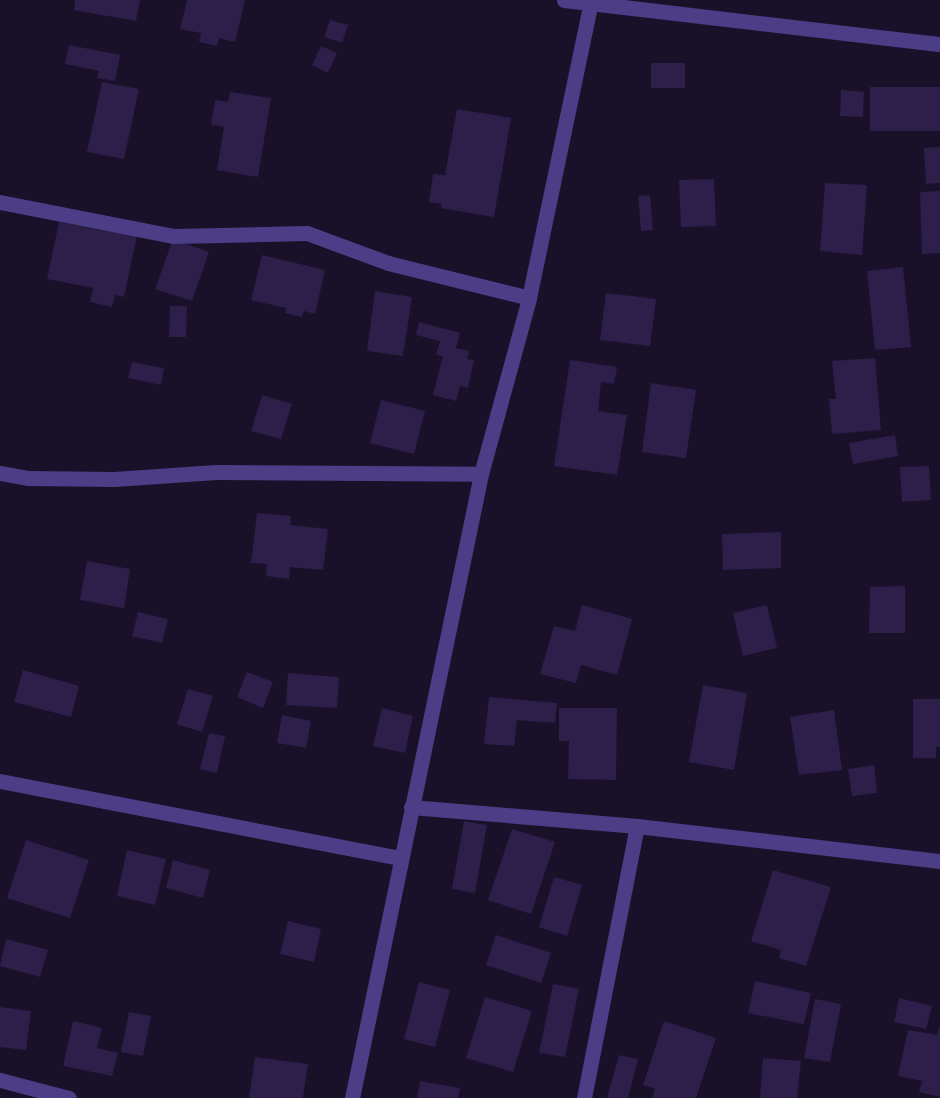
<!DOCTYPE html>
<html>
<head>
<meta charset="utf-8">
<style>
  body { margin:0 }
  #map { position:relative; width:940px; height:1098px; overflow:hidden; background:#19112a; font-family:Quicksand,sans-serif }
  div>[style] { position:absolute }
  .building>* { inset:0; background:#2d1e4a }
  .minor>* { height:15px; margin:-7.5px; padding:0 7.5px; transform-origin:7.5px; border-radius:7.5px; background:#4b3e87 }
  span { translate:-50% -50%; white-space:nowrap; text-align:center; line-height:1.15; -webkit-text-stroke:4.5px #19112a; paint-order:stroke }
</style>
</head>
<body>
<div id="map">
  <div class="building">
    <i style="clip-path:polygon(75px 0,140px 0,136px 21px,74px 10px)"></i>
    <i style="clip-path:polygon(187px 0,245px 0,235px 42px,219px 38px,217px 46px,199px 42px,201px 33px,180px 29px)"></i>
    <i style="clip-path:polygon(330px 20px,348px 25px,342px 43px,324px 37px)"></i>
    <i style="clip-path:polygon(69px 45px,120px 55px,115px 81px,97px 78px,99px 71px,65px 64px)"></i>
    <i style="clip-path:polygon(321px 46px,337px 53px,328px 73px,312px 65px)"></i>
    <i style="clip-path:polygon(651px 63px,685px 63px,685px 88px,651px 88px)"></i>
    <i style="clip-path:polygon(102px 82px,139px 89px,124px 159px,87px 152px)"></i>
    <i style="clip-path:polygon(870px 87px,940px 87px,940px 131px,870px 131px)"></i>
    <i style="clip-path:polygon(841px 90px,864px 92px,863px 117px,840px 116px)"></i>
    <i style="clip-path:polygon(230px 92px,271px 98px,258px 177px,217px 170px,224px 127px,211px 125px,215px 100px,228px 102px)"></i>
    <i style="clip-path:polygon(457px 109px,511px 118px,494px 217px,441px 208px,442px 204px,429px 202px,433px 174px,445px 175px)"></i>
    <i style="clip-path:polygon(940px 147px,940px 183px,926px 184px,924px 148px)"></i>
    <i style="clip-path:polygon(714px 179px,716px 226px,681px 227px,679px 180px)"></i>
    <i style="clip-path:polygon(825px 183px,867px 185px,862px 255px,820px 251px)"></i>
    <i style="clip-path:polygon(940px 191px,940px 253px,922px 254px,920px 192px)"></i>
    <i style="clip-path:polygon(650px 195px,653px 230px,641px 231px,638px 196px)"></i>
    <i style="clip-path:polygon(59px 222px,110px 232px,112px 225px,138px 231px,124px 297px,115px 295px,112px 307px,90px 302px,93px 288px,47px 279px)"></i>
    <i style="clip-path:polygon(173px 239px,209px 252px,192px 301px,155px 289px)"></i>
    <i style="clip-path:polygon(262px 255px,325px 270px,315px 314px,304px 311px,302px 317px,285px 313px,286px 308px,251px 300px)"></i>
    <i style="clip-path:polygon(903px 267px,911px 347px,875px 350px,867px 271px)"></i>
    <i style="clip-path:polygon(375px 291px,412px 297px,403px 356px,367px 351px)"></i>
    <i style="clip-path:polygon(606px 293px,656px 299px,650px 346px,600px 340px)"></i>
    <i style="clip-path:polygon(170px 306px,187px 306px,186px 337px,169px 337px)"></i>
    <i style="clip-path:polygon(419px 322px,460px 333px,456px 348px,469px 351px,467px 359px,474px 360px,468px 388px,460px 386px,456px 401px,433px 395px,443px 356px,436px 355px,440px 341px,416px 335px)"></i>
    <i style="clip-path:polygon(875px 358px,881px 430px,832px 434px,829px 399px,836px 399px,832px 361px)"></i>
    <i style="clip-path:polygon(570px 360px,617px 367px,614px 384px,601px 382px,598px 411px,627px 415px,617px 475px,554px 466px)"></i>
    <i style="clip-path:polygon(132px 362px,164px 368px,161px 385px,128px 378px)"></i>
    <i style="clip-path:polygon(651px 383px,696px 390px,686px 458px,642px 452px)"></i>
    <i style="clip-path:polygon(262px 395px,292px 404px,281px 439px,251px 431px)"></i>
    <i style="clip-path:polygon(381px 400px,425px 411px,414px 454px,370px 443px)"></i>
    <i style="clip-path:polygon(895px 435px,898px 456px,853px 464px,849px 443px)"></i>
    <i style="clip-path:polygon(929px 466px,931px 500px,902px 502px,900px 467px)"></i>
    <i style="clip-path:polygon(257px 513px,291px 516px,290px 525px,328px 529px,323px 570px,290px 567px,289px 579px,266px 576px,267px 564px,251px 563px)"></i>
    <i style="clip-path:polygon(781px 532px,781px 568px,723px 570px,722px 534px)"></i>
    <i style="clip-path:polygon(87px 561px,130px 569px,124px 608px,80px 600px)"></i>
    <i style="clip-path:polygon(905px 586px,905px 633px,869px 633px,870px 587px)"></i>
    <i style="clip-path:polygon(582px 605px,632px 619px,617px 675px,581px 665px,576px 683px,540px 674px,554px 626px,575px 631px)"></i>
    <i style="clip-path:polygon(767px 605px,777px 648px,743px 656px,733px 613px)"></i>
    <i style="clip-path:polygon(138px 612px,168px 619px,162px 643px,132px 636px)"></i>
    <i style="clip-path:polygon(23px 670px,79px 686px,71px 717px,14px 702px)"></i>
    <i style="clip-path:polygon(247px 672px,273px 682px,263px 708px,237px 697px)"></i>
    <i style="clip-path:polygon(288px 673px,339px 677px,337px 708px,286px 705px)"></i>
    <i style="clip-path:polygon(703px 685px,747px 693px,734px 770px,689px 762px)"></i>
    <i style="clip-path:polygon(188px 689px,213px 696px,202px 732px,177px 724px)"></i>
    <i style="clip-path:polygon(489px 697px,557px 703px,555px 723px,517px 720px,514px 746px,484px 744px)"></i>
    <i style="clip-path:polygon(913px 699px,940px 699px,940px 747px,936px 747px,936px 758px,913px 758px)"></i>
    <i style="clip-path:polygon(382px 708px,413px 716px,405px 753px,373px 746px)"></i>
    <i style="clip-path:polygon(559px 708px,617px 708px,616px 780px,568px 779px,569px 741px,559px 741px)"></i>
    <i style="clip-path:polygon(834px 710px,842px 770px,799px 775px,790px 717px)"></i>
    <i style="clip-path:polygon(282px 715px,311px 721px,306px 748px,277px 743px)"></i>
    <i style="clip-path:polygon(209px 733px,225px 736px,217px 773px,200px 769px)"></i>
    <i style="clip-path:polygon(874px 765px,877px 793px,852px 796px,848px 769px)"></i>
    <i style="clip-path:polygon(464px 821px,487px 825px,475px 893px,452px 889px)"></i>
    <i style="clip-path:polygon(512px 829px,555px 842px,531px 914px,488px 900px)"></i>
    <i style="clip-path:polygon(26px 840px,89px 860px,70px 918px,7px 898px)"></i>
    <i style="clip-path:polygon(127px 850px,166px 859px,155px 905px,117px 896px)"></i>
    <i style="clip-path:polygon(173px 860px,210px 870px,203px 898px,166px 888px)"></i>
    <i style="clip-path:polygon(773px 870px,831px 887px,806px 966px,779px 958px,781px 950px,751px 941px)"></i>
    <i style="clip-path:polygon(554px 877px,582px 885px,567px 936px,539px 927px)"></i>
    <i style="clip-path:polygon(288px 921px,321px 929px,314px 962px,280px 954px)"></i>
    <i style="clip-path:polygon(496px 935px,551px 953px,541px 983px,486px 965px)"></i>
    <i style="clip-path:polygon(6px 939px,48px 950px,40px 977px,0 966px)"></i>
    <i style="clip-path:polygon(755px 981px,811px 993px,804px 1024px,748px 1013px)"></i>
    <i style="clip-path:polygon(419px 982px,450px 990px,435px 1047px,404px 1039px)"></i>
    <i style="clip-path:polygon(553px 984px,579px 989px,565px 1057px,539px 1053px)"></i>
    <i style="clip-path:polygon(485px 997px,532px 1011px,513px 1072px,466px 1058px)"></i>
    <i style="clip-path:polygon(899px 998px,932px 1006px,926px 1029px,894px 1022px)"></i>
    <i style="clip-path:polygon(815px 999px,841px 1004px,830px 1062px,804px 1058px)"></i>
    <i style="clip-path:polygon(0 1007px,31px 1011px,26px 1050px,0 1047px)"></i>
    <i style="clip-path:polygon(129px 1012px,151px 1016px,143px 1056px,121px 1052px)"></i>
    <i style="clip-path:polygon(73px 1021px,102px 1028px,97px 1048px,118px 1053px,112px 1076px,63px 1066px)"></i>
    <i style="clip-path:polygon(664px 1021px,716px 1038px,696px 1098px,652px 1098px,655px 1089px,643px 1085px)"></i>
    <i style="clip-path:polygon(940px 1025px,940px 1097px,919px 1092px,922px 1081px,898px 1076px,908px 1030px,937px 1035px)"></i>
    <i style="clip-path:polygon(619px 1055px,638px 1059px,628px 1098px,607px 1098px)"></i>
    <i style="clip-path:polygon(255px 1057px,308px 1064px,303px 1098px,249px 1098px)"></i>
    <i style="clip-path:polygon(763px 1058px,801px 1061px,797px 1098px,760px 1098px)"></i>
    <i style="clip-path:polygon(420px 1081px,460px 1088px,458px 1098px,417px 1098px)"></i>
  </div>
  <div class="minor">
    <i style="left:564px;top:0;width:379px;rotate:6.7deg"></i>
    <i style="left:0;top:202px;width:176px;rotate:11.1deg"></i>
    <i style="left:173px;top:236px;width:134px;rotate:-1.3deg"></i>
    <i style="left:307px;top:233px;width:86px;rotate:20.3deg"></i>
    <i style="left:388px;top:263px;width:145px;rotate:13.9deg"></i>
    <i style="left:0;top:473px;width:29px;rotate:10deg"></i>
    <i style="left:29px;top:478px;width:85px;rotate:0.7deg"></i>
    <i style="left:114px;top:479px;width:102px;rotate:-3.9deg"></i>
    <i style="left:216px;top:472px;width:265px;rotate:0.4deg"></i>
    <i style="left:0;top:781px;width:408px;rotate:10.9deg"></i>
    <i style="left:411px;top:807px;width:227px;rotate:4.8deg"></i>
    <i style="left:637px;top:826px;width:305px;rotate:6.6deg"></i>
    <i style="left:0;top:1080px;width:71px;rotate:14.6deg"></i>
    <i style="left:352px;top:1098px;width:637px;rotate:-78.32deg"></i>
    <i style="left:481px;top:474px;width:182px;rotate:-74.7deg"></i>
    <i style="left:529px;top:298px;width:304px;rotate:-78.2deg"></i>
    <i style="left:584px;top:1098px;width:277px;rotate:-79deg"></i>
  </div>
</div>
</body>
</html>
